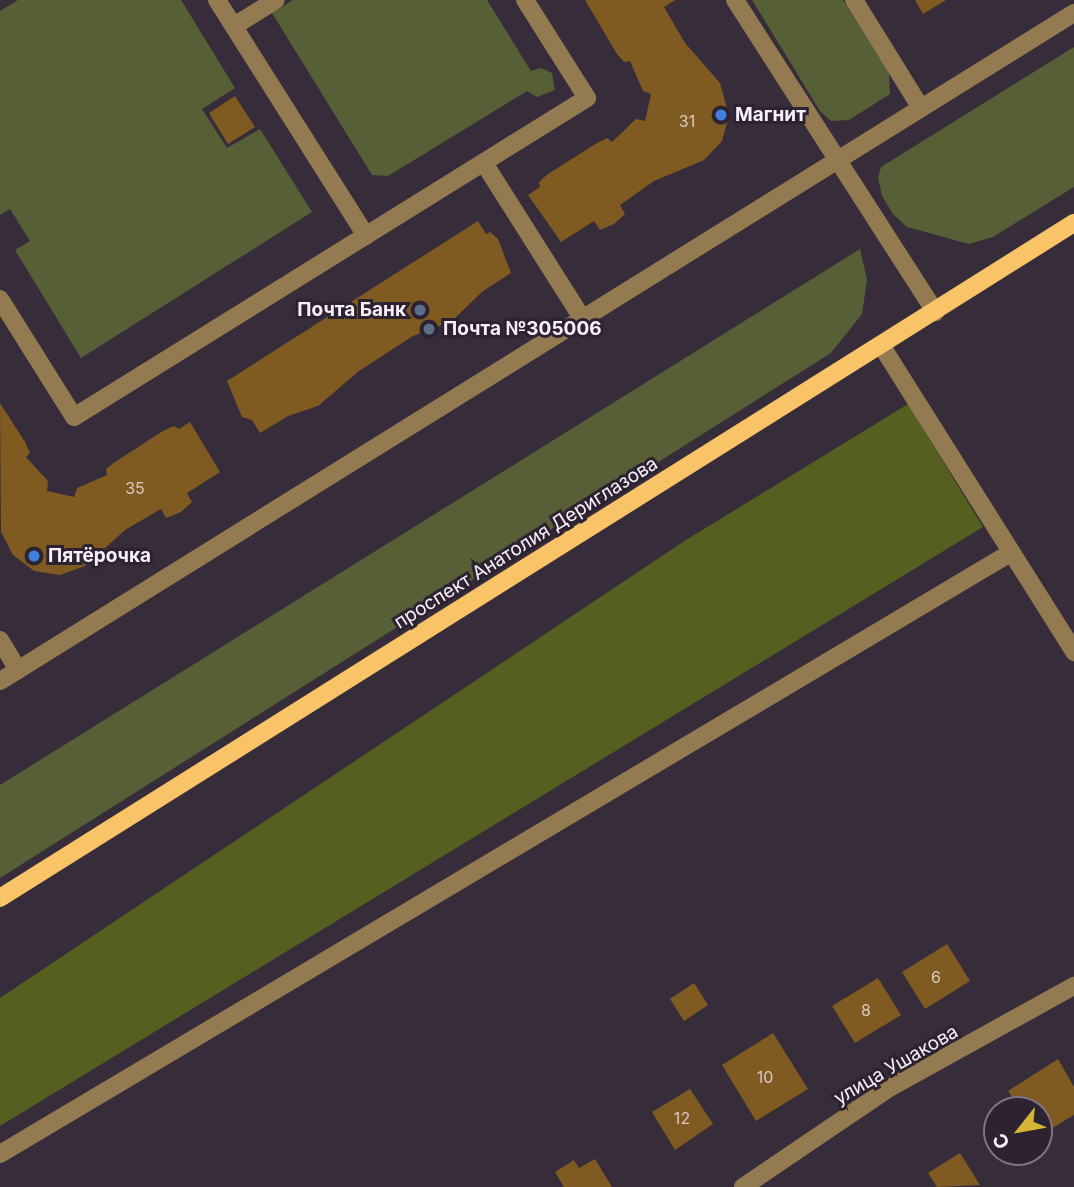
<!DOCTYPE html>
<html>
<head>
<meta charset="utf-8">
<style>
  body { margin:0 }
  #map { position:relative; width:1074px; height:1187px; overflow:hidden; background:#372d3a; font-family:Inter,sans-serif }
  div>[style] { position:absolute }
  .green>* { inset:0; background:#565f35 }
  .forest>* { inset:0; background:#545f20 }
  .building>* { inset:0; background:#7f5a21 }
  .minor>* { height:18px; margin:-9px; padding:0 9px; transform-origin:9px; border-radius:9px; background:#947a51 }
  .major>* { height:18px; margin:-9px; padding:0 9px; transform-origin:9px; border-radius:9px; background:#f9c367 }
  .dots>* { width:19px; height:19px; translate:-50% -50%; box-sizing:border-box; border:4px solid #2d2330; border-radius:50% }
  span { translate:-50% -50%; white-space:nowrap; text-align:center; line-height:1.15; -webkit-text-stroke:6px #2d2330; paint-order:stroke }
  .number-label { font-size:16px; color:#d9cac4 }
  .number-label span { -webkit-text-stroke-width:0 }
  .poi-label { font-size:19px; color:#f7f0fa; font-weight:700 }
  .left { translate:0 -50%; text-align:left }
  .right { translate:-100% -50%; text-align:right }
  .street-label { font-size:19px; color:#f7f0fa }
  .north { position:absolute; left:983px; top:1096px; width:70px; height:70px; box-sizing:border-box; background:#2d2330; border:2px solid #7e7581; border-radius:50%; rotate:239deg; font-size:19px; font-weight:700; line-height:28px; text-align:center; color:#f7f0fa }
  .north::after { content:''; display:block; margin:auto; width:24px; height:32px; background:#d6b534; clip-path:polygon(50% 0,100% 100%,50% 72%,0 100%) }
</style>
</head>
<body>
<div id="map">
  <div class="green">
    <i style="clip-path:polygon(18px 0,181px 0,235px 88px,202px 109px,227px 148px,260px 129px,312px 212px,81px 358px,15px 250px,30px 241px,10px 209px,0 215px,0 11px)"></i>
    <i style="clip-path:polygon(293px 0,487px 0,531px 71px,541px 68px,552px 73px,555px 90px,537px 97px,527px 91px,388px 176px,372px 175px,272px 13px)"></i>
    <i style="clip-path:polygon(752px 0,843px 0,889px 73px,890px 94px,849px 120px,831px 121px,820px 111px)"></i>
    <i style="clip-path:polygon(1074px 47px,1074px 187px,993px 237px,969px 244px,907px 227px,893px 214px,882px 196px,878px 178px,881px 167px)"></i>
    <i style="clip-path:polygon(860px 249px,867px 280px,862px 314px,831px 353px,0 878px,0 785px)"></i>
  </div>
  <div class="forest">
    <i style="clip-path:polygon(908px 404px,983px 527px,0 1126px,0 998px,686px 540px)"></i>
  </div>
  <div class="building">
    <i style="clip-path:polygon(585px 0,675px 0,664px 7px,685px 43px,720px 83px,729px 116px,722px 141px,704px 160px,654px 181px,620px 205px,625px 214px,614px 224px,600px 230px,594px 221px,561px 242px,528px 195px,540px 187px,539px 182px,548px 174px,597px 143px,607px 138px,612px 142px,636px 119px,645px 121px,651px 94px,643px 91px,630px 61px,624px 62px,617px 54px)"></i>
    <i style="clip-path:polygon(915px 0,946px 0,923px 14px)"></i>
    <i style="clip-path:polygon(235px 96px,255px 127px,228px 144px,209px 113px)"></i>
    <i style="clip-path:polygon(478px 221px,486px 234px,490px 232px,498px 239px,511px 273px,483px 291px,452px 321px,413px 336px,359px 371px,318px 406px,288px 416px,260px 433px,252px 420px,242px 417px,227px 381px)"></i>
    <i style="clip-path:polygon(0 403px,25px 442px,30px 453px,26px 457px,48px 481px,47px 491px,74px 497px,77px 488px,107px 475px,106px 469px,115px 462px,163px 431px,174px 426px,179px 429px,190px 422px,220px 472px,187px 493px,192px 502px,181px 512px,166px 518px,161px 509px,125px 530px,85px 566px,60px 575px,34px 571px,13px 555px,1px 532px)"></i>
    <i style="clip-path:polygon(947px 944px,970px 981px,925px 1009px,902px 972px)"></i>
    <i style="clip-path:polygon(878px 978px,901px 1015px,855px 1043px,832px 1006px)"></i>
    <i style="clip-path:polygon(694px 983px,708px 1005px,684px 1021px,670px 999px)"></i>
    <i style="clip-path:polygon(773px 1033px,808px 1089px,756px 1121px,722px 1065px)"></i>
    <i style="clip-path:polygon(1058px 1059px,1074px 1087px,1074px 1115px,1039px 1136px,1039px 1110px,1020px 1110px,1008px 1091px)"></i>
    <i style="clip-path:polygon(690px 1089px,713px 1124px,675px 1150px,652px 1112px)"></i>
    <i style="clip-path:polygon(960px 1153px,980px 1185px,937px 1187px,928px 1173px)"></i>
    <i style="clip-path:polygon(595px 1159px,612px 1187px,564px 1187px,555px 1172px,574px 1160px,579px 1168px)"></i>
  </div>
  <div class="minor">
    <i style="left:217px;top:0;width:279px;rotate:57.7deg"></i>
    <i style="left:735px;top:0;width:371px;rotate:57.3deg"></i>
    <i style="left:854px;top:0;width:127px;rotate:58.2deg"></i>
    <i style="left:234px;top:26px;width:49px;rotate:-31.8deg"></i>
    <i style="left:484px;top:163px;width:183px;rotate:57.7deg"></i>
    <i style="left:0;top:299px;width:139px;rotate:57.9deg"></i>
    <i style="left:74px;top:417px;width:604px;rotate:-31.87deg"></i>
    <i style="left:587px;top:98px;width:116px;rotate:-122.3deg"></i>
    <i style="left:881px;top:345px;width:363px;rotate:57.8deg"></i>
    <i style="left:0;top:640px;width:35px;rotate:59deg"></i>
    <i style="left:0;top:681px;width:1265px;rotate:-31.88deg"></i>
    <i style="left:0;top:1154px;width:1175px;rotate:-30.75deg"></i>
    <i style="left:743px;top:1187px;width:173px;rotate:-34.1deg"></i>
    <i style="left:886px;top:1090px;width:215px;rotate:-29deg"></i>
  </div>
  <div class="major">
    <i style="left:0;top:898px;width:1269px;rotate:-32.15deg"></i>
  </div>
  <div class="dots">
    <i style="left:721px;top:115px;background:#3f7fe0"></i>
    <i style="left:420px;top:310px;background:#5c6f8a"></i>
    <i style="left:429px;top:329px;background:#5c6f8a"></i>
    <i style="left:34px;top:556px;background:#3f7fe0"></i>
  </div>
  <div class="number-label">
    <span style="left:687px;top:121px">31</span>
    <span style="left:135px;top:488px">35</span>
    <span style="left:936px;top:977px">6</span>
    <span style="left:866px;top:1010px">8</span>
    <span style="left:765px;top:1077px">10</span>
    <span style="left:682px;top:1118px">12</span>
  </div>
  <div class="poi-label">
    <span class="left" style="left:735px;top:115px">Магнит</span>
    <span class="right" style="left:406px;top:310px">Почта Банк</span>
    <span class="left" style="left:443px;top:329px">Почта №305006</span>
    <span class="left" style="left:48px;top:556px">Пятёрочка</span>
  </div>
  <div class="street-label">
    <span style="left:526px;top:543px;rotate:-32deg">проспект Анатолия Дериглазова</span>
    <span style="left:896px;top:1065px;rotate:-30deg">улица Ушакова</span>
  </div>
  <div class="north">С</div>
</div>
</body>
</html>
